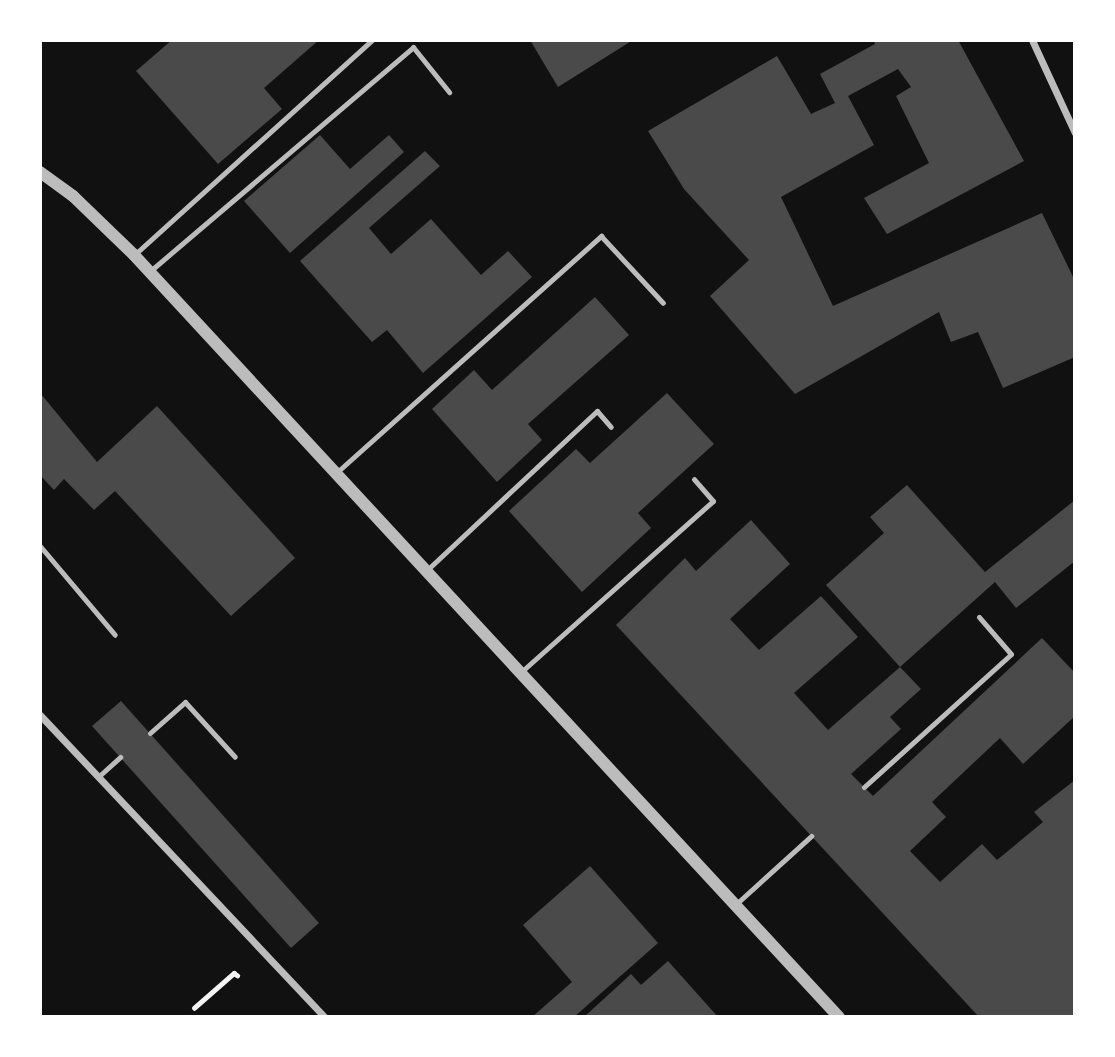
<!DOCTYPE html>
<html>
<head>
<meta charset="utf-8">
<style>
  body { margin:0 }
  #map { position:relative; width:1115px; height:1057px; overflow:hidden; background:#111; font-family:"PT Sans Narrow",sans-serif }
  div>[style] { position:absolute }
  .building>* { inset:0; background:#4a4a4a }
  .path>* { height:4.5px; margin:-2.25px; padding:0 2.25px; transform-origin:2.25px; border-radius:2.25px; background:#f5f5f5 }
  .service>* { height:5px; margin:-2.5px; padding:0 2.5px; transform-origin:2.5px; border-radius:2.5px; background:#bcbcbc }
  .minor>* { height:7px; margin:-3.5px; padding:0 3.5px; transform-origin:3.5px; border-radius:3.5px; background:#bcbcbc }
  .tertiary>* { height:12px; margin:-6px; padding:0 6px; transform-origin:6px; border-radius:6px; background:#bcbcbc }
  span { translate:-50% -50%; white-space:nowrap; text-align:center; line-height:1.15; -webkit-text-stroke:5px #fff; paint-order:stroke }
  .frame { position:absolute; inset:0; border:42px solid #fff; pointer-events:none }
</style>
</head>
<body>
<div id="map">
  <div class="building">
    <i style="clip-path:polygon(172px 40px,319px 40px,264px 88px,282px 109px,218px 164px,136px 71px)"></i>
    <i style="clip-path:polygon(530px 40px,633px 40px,558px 87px)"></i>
    <i style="clip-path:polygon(873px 40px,958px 40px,1024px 161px,887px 234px,864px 198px,929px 163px,896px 96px,911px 87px,898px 69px,848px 96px,874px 145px,781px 197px,833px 306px,1042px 213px,1075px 281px,1075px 357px,1003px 388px,978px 332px,951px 342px,939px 312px,795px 394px,710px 296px,749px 260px,684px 189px,648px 131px,777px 56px,811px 114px,835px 103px,820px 74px,875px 44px)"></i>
    <i style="clip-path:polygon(320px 135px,350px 169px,389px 135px,404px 152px,290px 253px,244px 201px)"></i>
    <i style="clip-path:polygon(425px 151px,440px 166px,369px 228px,391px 254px,431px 219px,481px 275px,508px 251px,532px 277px,423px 373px,387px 330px,372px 342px,300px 261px)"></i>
    <i style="clip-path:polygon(595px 297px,629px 335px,528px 424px,542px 440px,497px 482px,432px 409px,474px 370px,492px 390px)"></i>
    <i style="clip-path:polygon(667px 393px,714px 444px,638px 513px,651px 528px,582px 592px,509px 511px,576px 449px,590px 463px)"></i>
    <i style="clip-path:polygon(41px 394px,97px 462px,157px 406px,295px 558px,231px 616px,115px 491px,94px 510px,64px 479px,54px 490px,40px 475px)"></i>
    <i style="clip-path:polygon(907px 485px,985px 572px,1075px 500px,1075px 561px,1016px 608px,995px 582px,900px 667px,826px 585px,884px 533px,870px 517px)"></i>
    <i style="clip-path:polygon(751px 520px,790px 564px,730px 619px,759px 650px,821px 596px,858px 637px,794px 693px,828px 730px,900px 667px,921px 689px,890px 717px,901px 729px,851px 774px,873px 796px,1042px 638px,1075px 673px,1075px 716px,1023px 764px,1000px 738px,932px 802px,946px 817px,910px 851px,940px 882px,982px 844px,997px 860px,1043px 822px,1034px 812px,1075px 780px,1075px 1017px,979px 1017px,616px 625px,685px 558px,696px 571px)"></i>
    <i style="clip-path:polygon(121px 701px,319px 923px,291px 948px,92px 726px)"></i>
    <i style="clip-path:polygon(590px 866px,658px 943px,574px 1017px,532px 1017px,572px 982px,523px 925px)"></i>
    <i style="clip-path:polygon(668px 961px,718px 1017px,584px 1017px,631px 974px,641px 985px)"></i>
  </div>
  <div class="path">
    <i style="left:194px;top:1008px;width:53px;rotate:-41.2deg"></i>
    <i style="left:234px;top:973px;width:4px;rotate:34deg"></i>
  </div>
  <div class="service">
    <i style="left:134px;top:255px;width:321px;rotate:-42.1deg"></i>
    <i style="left:149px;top:272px;width:347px;rotate:-40.4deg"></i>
    <i style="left:413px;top:47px;width:58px;rotate:51.3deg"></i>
    <i style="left:336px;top:473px;width:356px;rotate:-41.8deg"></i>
    <i style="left:601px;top:236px;width:91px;rotate:47.2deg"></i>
    <i style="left:40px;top:546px;width:116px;rotate:49.9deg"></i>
    <i style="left:427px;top:570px;width:233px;rotate:-43.1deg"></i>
    <i style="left:597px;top:411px;width:21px;rotate:49deg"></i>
    <i style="left:521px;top:672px;width:257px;rotate:-41.7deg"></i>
    <i style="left:713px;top:501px;width:29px;rotate:-131deg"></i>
    <i style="left:150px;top:733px;width:47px;rotate:-41.5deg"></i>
    <i style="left:185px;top:702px;width:74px;rotate:47.7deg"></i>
    <i style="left:98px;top:777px;width:30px;rotate:-42deg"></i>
    <i style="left:864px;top:787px;width:198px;rotate:-42.1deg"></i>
    <i style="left:1011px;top:654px;width:49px;rotate:-130.9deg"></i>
    <i style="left:735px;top:905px;width:103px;rotate:-42.2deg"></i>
  </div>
  <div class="minor">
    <i style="left:1032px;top:40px;width:102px;rotate:65.2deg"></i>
    <i style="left:40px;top:715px;width:415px;rotate:46.7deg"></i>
  </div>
  <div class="tertiary">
    <i style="left:40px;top:172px;width:41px;rotate:36deg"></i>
    <i style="left:73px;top:196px;width:85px;rotate:44deg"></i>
    <i style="left:134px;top:255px;width:1038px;rotate:47.23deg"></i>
  </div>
  <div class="frame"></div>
</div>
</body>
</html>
